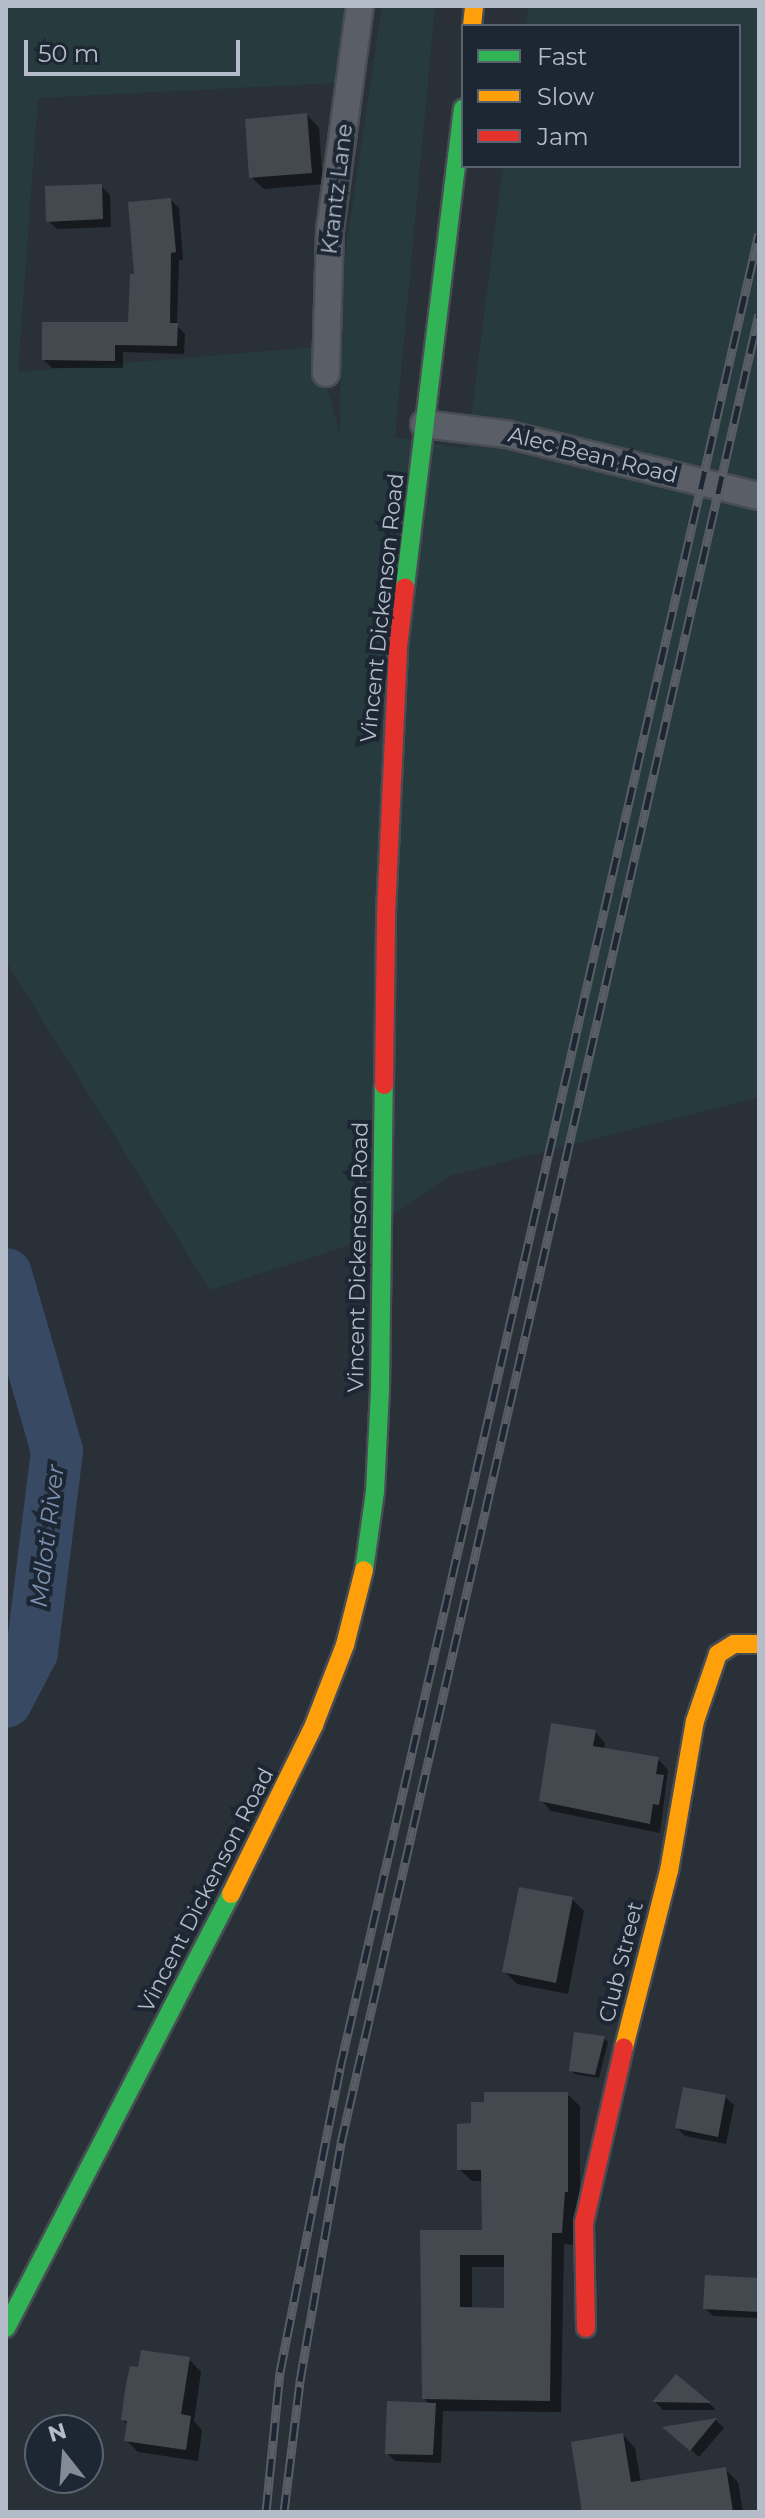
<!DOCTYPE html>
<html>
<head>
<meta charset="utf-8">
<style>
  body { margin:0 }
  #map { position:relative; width:765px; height:2518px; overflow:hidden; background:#2a3038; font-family:Montserrat,sans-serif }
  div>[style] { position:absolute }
  .green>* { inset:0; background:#273a3e }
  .shadow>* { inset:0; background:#0007 }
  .river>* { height:52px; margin:-26px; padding:0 26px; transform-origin:26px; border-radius:26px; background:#384963 }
  .building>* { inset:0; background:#444950 }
  .roads { filter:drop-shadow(2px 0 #484c53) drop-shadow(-2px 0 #484c53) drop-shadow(0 2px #484c53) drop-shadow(0 -2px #484c53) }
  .street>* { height:26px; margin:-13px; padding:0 13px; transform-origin:13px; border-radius:13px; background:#5a5e66 }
  .fast>* { height:18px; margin:-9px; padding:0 9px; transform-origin:9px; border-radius:9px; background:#30b455 }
  .slow>* { height:18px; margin:-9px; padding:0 9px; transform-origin:9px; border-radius:9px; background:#ff9f0a }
  .jam>* { height:18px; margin:-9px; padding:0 9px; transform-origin:9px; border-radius:9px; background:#e5322d }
  .rail>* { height:9px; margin-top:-4.5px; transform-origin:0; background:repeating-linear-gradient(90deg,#1d2633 0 18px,#595d64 0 36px); box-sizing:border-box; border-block:2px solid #595d64 }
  span { translate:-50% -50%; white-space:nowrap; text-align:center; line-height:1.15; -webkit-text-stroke:8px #1d2633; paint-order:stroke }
  .street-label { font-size:22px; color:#b4bcc9 }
  .water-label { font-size:24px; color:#7c92b1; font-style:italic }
  .frame { position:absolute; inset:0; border:8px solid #b4bcc9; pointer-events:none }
  .legend { position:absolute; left:461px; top:24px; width:280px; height:144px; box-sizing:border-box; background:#1d2633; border:2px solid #59626f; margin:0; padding:10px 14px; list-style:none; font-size:24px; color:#b4bcc9 }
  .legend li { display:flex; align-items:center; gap:16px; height:40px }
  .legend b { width:40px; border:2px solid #59626f }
  .north { position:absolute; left:24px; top:2414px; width:80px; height:80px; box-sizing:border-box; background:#1d2633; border:2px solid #59626f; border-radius:50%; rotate:343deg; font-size:22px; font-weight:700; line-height:32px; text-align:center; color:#b4bcc9 }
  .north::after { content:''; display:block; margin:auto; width:28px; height:36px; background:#848b96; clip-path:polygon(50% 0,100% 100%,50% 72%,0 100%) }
  .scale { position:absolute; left:24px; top:40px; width:216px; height:36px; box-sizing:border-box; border:4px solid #b4bcc9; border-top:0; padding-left:10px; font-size:24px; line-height:28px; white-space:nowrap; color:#b4bcc9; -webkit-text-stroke:6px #1d2633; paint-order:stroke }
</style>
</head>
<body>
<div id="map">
  <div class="green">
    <i style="clip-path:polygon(6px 6px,347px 6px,338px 83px,38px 98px,18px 372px,316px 347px,340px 434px,341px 281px,382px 6px,435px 6px,395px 437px,467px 449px,503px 166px,739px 166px,739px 26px,525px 26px,529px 6px,759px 6px,759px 1097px,449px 1176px,350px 1245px,210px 1290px,6px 961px)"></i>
  </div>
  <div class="shadow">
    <i style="clip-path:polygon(307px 115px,319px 128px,323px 184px,264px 189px,251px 177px)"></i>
    <i style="clip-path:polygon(102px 187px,110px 195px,111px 227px,57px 229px,48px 221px)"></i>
    <i style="clip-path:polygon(171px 200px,179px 208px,183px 260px,179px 260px,177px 326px,185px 334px,184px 354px,123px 352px,123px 368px,52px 368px,44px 360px,130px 324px,136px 277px)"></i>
    <i style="clip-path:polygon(595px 1732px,605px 1743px,604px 1750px,658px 1759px,668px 1770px,660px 1833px,551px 1811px,541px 1800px)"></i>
    <i style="clip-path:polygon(572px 1899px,584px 1911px,568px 1994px,517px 1984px,504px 1971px)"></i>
    <i style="clip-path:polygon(604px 2038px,608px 2042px,599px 2078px,575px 2074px,571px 2070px)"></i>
    <i style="clip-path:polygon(evenodd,567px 2094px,580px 2106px,580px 2204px,574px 2245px,564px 2244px,561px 2412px,443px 2411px,441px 2463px,395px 2461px,387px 2453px,430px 2405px,424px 2398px,422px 2232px,484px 2232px,483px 2181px,472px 2181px,459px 2169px,473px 2125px,567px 2094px,472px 2267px,506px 2267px,506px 2310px,472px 2310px,472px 2267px)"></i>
    <i style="clip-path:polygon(725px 2097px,734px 2105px,726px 2144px,685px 2136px,677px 2128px)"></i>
    <i style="clip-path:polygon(759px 2280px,759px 2318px,713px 2316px,705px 2308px)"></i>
    <i style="clip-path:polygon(189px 2359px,201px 2372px,194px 2421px,202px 2430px,198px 2461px,138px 2452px,126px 2440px,128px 2425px,123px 2420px)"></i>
    <i style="clip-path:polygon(676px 2376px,710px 2404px,716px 2410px,663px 2410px,655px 2402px)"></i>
    <i style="clip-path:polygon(716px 2420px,724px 2428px,699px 2457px,666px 2428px)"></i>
    <i style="clip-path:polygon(623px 2435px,635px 2448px,641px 2483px,725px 2469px,738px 2482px,743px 2512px,584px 2512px)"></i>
  </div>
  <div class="river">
    <i style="left:6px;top:1274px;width:184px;rotate:73.9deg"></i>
    <i style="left:57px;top:1451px;width:203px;rotate:97.1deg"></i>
    <i style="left:32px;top:1652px;width:56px;rotate:117.5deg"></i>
  </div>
  <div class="building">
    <i style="clip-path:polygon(307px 113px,312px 173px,249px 178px,245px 119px)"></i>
    <i style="clip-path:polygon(102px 184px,103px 219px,46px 222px,45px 186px)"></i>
    <i style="clip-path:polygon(171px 198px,176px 252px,171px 253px,170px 323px,178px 323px,177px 346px,115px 345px,115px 361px,42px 360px,42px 322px,128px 322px,130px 274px,134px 274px,128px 202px)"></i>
    <i style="clip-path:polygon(551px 1723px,596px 1730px,593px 1746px,659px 1757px,656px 1774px,664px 1775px,659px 1805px,653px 1804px,650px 1824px,539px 1801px)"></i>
    <i style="clip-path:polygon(519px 1887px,573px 1897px,556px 1983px,502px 1972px)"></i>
    <i style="clip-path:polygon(574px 2032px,605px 2036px,595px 2075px,569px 2071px)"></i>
    <i style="clip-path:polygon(683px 2087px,726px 2095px,718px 2137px,675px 2128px)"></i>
    <i style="clip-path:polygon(evenodd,484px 2092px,568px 2092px,568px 2192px,565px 2192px,562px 2233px,552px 2233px,550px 2401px,422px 2399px,420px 2230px,482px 2230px,481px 2170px,457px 2170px,457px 2124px,471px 2123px,471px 2102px,484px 2102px,484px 2092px,460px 2255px,504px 2255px,504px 2308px,460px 2307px,460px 2255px)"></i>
    <i style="clip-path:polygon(705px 2275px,759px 2278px,759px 2312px,703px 2309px)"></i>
    <i style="clip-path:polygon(141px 2350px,190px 2357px,181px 2414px,191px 2416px,186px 2450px,124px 2441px,127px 2421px,121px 2420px,126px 2384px,130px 2366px,138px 2367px)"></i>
    <i style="clip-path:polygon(676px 2374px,711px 2403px,652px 2402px)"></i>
    <i style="clip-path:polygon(387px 2401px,436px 2403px,433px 2455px,385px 2454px)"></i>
    <i style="clip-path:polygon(717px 2418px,690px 2451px,662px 2427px)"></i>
    <i style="clip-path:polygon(623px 2433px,631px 2482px,726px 2467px,733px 2512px,582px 2512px,571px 2442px)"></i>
  </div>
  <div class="roads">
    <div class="street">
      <i style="left:326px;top:373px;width:143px;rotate:-88.4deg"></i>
      <i style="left:330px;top:230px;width:226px;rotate:-82.4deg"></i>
      <i style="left:424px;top:424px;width:83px;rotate:7deg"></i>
      <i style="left:506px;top:434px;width:260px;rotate:13.8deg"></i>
    </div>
    <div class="fast">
      <i style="left:405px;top:587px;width:482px;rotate:-83.1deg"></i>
      <i style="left:364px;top:1570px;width:79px;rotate:-82deg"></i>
      <i style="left:375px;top:1492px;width:101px;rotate:-87.2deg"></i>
      <i style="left:380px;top:1391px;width:306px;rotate:-89.3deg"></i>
      <i style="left:6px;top:2328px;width:489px;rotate:-62.6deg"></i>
    </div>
    <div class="slow">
      <i style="left:472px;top:26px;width:20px;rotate:-84deg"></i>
      <i style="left:231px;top:1894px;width:188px;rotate:-63.8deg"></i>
      <i style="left:314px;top:1725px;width:86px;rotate:-68.8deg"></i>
      <i style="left:345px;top:1645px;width:77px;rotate:-75.8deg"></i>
      <i style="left:624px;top:2047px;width:182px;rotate:-75.7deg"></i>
      <i style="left:669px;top:1871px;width:152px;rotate:-80.2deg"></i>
      <i style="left:695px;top:1721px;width:71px;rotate:-71.1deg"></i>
      <i style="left:718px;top:1654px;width:19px;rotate:-32deg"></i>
      <i style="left:734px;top:1644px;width:25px"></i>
    </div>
    <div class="jam">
      <i style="left:384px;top:1085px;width:171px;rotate:-89.3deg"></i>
      <i style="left:386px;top:914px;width:267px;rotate:-87.4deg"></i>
      <i style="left:398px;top:647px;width:60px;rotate:-83.3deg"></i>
      <i style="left:586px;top:2328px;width:105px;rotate:-91.1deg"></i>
      <i style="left:584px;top:2223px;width:180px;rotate:-77.2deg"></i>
    </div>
  </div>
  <div class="rail">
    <i style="left:266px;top:2512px;width:141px;rotate:-84.3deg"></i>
    <i style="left:280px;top:2372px;width:310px;rotate:-78.8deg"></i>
    <i style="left:340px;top:2068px;width:1882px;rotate:-77.14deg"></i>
    <i style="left:284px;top:2512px;width:132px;rotate:-83deg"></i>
    <i style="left:300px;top:2381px;width:242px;rotate:-80.2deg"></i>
    <i style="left:341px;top:2143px;width:1876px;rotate:-77.13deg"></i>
  </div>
  <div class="street-label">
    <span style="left:337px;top:189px;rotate:-83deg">Krantz Lane</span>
    <span style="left:593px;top:455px;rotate:14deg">Alec Bean Road</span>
    <span style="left:382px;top:608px;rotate:-84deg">Vincent Dickenson Road</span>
    <span style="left:358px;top:1257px;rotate:-89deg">Vincent Dickenson Road</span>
    <span style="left:206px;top:1890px;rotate:-63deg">Vincent Dickenson Road</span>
    <span style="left:621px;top:1962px;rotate:-76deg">Club Street</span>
  </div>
  <div class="water-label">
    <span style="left:47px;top:1536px;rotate:-83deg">Mdloti River</span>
  </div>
  <div class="frame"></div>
  <ul class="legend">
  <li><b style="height:10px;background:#30b455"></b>Fast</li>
  <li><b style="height:10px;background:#ff9f0a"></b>Slow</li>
  <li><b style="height:10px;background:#e5322d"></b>Jam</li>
  </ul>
  <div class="north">N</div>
  <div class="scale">50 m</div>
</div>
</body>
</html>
